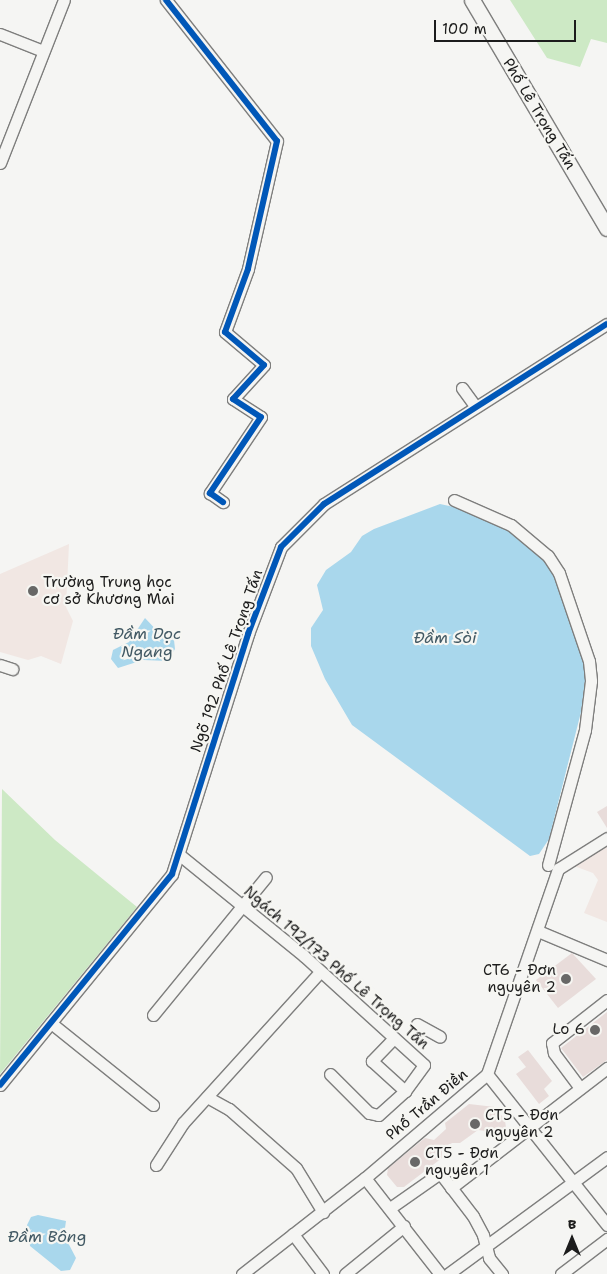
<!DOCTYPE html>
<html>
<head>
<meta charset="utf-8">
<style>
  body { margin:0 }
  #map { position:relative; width:607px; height:1274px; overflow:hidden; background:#f5f5f3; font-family:"Shantell Sans",sans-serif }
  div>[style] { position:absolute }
  .built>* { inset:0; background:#f1e7e3 }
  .green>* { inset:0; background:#cde9c5 }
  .water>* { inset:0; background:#a9d7ec }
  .building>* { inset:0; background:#e8dcda }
  .roads { filter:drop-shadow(1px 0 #7e7e7d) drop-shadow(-1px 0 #7e7e7d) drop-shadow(0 1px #7e7e7d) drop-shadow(0 -1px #7e7e7d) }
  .minor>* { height:11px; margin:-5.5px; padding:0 5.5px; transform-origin:5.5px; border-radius:5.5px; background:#f5f5f3 }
  .major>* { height:15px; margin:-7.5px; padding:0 7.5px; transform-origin:7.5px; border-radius:7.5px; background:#f5f5f3 }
  .cycleway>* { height:6px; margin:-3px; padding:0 3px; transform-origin:3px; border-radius:3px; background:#0057b8 }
  .dots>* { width:14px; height:14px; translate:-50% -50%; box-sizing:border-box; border:2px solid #f6f6f2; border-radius:50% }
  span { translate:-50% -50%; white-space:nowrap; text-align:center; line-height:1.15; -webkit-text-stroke:4.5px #f6f6f2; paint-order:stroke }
  .street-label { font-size:15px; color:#1c1c1c }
  .poi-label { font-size:15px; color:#1c1c1c }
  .left { translate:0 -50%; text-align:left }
  .right { translate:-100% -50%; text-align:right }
  .water-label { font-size:16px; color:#425964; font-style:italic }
  .north { position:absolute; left:547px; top:1214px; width:50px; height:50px; -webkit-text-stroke:4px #f6f6f2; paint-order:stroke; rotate:0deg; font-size:14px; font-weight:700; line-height:20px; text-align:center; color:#1c1c1c }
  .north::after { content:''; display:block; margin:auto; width:18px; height:22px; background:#1c1c1c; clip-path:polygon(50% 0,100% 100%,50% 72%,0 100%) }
  .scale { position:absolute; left:434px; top:20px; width:142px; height:22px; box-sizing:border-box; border:2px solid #1c1c1c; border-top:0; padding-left:6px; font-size:15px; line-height:18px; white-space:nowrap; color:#1c1c1c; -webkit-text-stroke:4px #f6f6f2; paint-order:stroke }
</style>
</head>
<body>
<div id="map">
  <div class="built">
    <i style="clip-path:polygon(69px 544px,66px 607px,73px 621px,61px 664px,41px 656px,28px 660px,0 652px,0 574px)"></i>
    <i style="clip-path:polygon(607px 845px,607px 922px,584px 913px,598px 880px,593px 873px,574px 866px)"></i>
  </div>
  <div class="green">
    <i style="clip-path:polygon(510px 0,607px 0,607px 43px,591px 39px,580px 67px,547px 58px)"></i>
    <i style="clip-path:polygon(2px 789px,55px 840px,137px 907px,0 1074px)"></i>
  </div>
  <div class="water">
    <i style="clip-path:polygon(440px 504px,468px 510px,517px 535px,536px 550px,550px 567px,564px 599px,580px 649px,586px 673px,581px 712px,549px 839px,539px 854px,530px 856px,352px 725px,325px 679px,311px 646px,311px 628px,323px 610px,317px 585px,326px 570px,351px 552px,362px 536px,374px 529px)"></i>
    <i style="clip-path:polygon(145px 618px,162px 636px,174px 640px,175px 649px,168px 661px,143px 660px,118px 668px,111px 659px,113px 650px,129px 642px)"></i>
    <i style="clip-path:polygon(38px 1215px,66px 1221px,64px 1235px,76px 1258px,70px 1270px,61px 1271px,30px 1246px,27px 1225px,31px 1217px)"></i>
  </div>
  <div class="building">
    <i style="clip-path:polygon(607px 806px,607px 828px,597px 812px)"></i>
    <i style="clip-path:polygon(572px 953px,596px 979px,558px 1008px,536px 980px)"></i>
    <i style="clip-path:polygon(607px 1012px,607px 1060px,583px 1077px,561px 1048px)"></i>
    <i style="clip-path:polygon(528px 1050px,552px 1081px,544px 1089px,549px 1096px,539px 1104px,516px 1074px,526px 1067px,518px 1057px)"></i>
    <i style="clip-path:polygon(469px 1104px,495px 1107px,505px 1120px,506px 1128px,491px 1138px,486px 1131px,478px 1130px,460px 1143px,452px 1143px,442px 1150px,442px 1158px,404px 1187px,397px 1187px,387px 1175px,388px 1168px,425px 1138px,434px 1140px,446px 1129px,445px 1123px)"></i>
  </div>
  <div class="roads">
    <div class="minor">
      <i style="left:166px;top:0;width:179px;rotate:51.8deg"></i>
      <i style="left:277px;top:141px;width:131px;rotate:102.8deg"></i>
      <i style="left:248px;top:269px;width:67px;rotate:110.1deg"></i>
      <i style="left:225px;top:332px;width:51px;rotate:40.2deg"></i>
      <i style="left:264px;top:365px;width:46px;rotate:132.4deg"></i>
      <i style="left:233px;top:399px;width:33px;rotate:33deg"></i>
      <i style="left:261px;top:417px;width:92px;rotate:123.9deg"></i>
      <i style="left:210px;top:493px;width:16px;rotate:35deg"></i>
      <i style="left:0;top:34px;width:46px;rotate:21.6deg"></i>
      <i style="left:0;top:163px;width:175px;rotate:-68.6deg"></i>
      <i style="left:462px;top:388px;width:22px;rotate:54deg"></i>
      <i style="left:454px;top:500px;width:62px;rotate:23.7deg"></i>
      <i style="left:511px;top:525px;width:48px;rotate:40deg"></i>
      <i style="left:548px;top:556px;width:20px;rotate:57deg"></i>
      <i style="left:559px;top:573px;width:93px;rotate:71.2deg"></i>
      <i style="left:589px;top:661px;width:20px;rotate:84deg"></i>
      <i style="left:591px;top:681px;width:49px;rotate:97deg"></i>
      <i style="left:585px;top:730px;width:140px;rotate:105.3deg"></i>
      <i style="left:0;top:665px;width:13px;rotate:18deg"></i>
      <i style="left:181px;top:856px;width:159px;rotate:39.1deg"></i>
      <i style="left:304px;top:956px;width:162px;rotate:42.2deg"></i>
      <i style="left:424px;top:1065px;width:32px;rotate:126deg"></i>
      <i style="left:405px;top:1091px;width:36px;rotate:138deg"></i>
      <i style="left:378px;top:1115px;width:9px;rotate:-167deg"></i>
      <i style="left:369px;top:1113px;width:55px;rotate:-135deg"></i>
      <i style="left:538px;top:931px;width:75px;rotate:22.8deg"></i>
      <i style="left:153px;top:1015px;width:178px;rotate:-50.7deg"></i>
      <i style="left:51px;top:1023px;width:131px;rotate:38.8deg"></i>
      <i style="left:417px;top:1024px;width:26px;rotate:29deg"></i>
      <i style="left:394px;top:1038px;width:32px;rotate:134deg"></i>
      <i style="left:372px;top:1061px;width:45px;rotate:42.3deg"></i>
      <i style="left:487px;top:1074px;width:193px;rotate:51.5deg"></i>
      <i style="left:0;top:1085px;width:272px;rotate:-50.8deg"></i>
      <i style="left:172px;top:874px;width:252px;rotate:-72.4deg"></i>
      <i style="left:248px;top:634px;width:93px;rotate:-69.2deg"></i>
      <i style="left:281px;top:547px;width:61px;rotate:-45deg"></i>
      <i style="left:324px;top:504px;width:335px;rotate:-32.5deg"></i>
      <i style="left:580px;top:1088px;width:44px;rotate:-126.6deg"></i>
      <i style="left:554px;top:1053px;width:10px;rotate:-101deg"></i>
      <i style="left:552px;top:1043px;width:70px;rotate:-38deg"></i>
      <i style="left:207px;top:1097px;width:25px;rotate:29deg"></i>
      <i style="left:229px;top:1109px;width:89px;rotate:41.4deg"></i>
      <i style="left:296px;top:1168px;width:52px;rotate:58.5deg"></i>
      <i style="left:156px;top:1165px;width:50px;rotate:-57.3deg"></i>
      <i style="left:183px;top:1123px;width:204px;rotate:-47.8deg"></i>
      <i style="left:365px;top:1178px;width:122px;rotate:52deg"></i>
      <i style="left:451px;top:1188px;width:197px;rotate:-37.6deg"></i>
      <i style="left:390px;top:1208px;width:61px;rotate:-35deg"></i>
      <i style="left:440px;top:1173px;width:54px;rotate:52.5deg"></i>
      <i style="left:473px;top:1216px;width:21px;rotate:62deg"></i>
      <i style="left:483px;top:1235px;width:24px;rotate:75deg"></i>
      <i style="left:489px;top:1258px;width:21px;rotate:51deg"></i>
      <i style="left:293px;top:1234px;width:50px;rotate:53.1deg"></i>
      <i style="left:242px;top:1274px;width:156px;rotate:-38deg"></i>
      <i style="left:365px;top:1178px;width:160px;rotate:-40.4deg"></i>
      <i style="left:487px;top:1074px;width:217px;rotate:-70.9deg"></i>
      <i style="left:558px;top:869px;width:58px;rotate:-32.3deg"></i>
      <i style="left:345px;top:1274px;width:76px;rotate:-39.1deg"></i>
      <i style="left:448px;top:1274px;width:197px;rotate:-36.3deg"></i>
      <i style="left:561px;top:1274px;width:58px;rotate:-37.3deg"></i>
    </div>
    <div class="major">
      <i style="left:472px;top:0;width:265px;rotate:59.4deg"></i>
    </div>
  </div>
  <div class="cycleway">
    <i style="left:166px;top:0;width:179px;rotate:51.8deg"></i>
    <i style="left:277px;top:141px;width:131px;rotate:102.8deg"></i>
    <i style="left:248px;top:269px;width:67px;rotate:110.1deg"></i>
    <i style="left:225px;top:332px;width:51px;rotate:40.2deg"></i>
    <i style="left:264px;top:365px;width:46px;rotate:132.4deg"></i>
    <i style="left:233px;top:399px;width:33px;rotate:33deg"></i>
    <i style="left:261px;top:417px;width:92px;rotate:123.9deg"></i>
    <i style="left:210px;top:493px;width:16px;rotate:35deg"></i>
    <i style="left:0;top:1085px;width:272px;rotate:-50.8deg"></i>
    <i style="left:172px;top:874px;width:252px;rotate:-72.4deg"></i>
    <i style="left:248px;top:634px;width:93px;rotate:-69.2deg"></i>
    <i style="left:281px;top:547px;width:61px;rotate:-45deg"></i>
    <i style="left:324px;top:504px;width:335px;rotate:-32.5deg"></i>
  </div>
  <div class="dots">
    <i style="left:33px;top:591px;background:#686867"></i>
    <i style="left:566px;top:979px;background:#686867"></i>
    <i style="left:595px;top:1030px;background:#686867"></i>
    <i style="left:475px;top:1124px;background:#686867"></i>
    <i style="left:415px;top:1162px;background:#686867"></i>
  </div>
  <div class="street-label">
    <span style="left:539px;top:114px;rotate:59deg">Phố Lê Trọng Tấn</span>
    <span style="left:227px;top:661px;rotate:-71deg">Ngõ 192 Phố Lê Trọng Tấn</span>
    <span style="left:336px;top:968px;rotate:41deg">Ngách 192/173 Phố Lê Trọng Tấn</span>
    <span style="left:427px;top:1105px;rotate:-40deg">Phố Trần Điền</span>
  </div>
  <div class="poi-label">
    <span class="left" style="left:43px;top:591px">Trường Trung học<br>cơ sở Khương Mai</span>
    <span class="right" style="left:556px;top:979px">CT6 - Đơn<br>nguyên 2</span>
    <span class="right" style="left:585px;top:1030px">Lo 6</span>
    <span class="left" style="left:485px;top:1124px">CT5 - Đơn<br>nguyên 2</span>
    <span class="left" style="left:425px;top:1162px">CT5 - Đơn<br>nguyên 1</span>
  </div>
  <div class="water-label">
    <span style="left:147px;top:643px">Đầm Dọc<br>Ngang</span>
    <span style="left:445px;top:638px">Đầm Sòi</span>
    <span style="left:47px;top:1237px">Đầm Bông</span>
  </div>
  <div class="north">B</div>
  <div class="scale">100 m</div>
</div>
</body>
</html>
